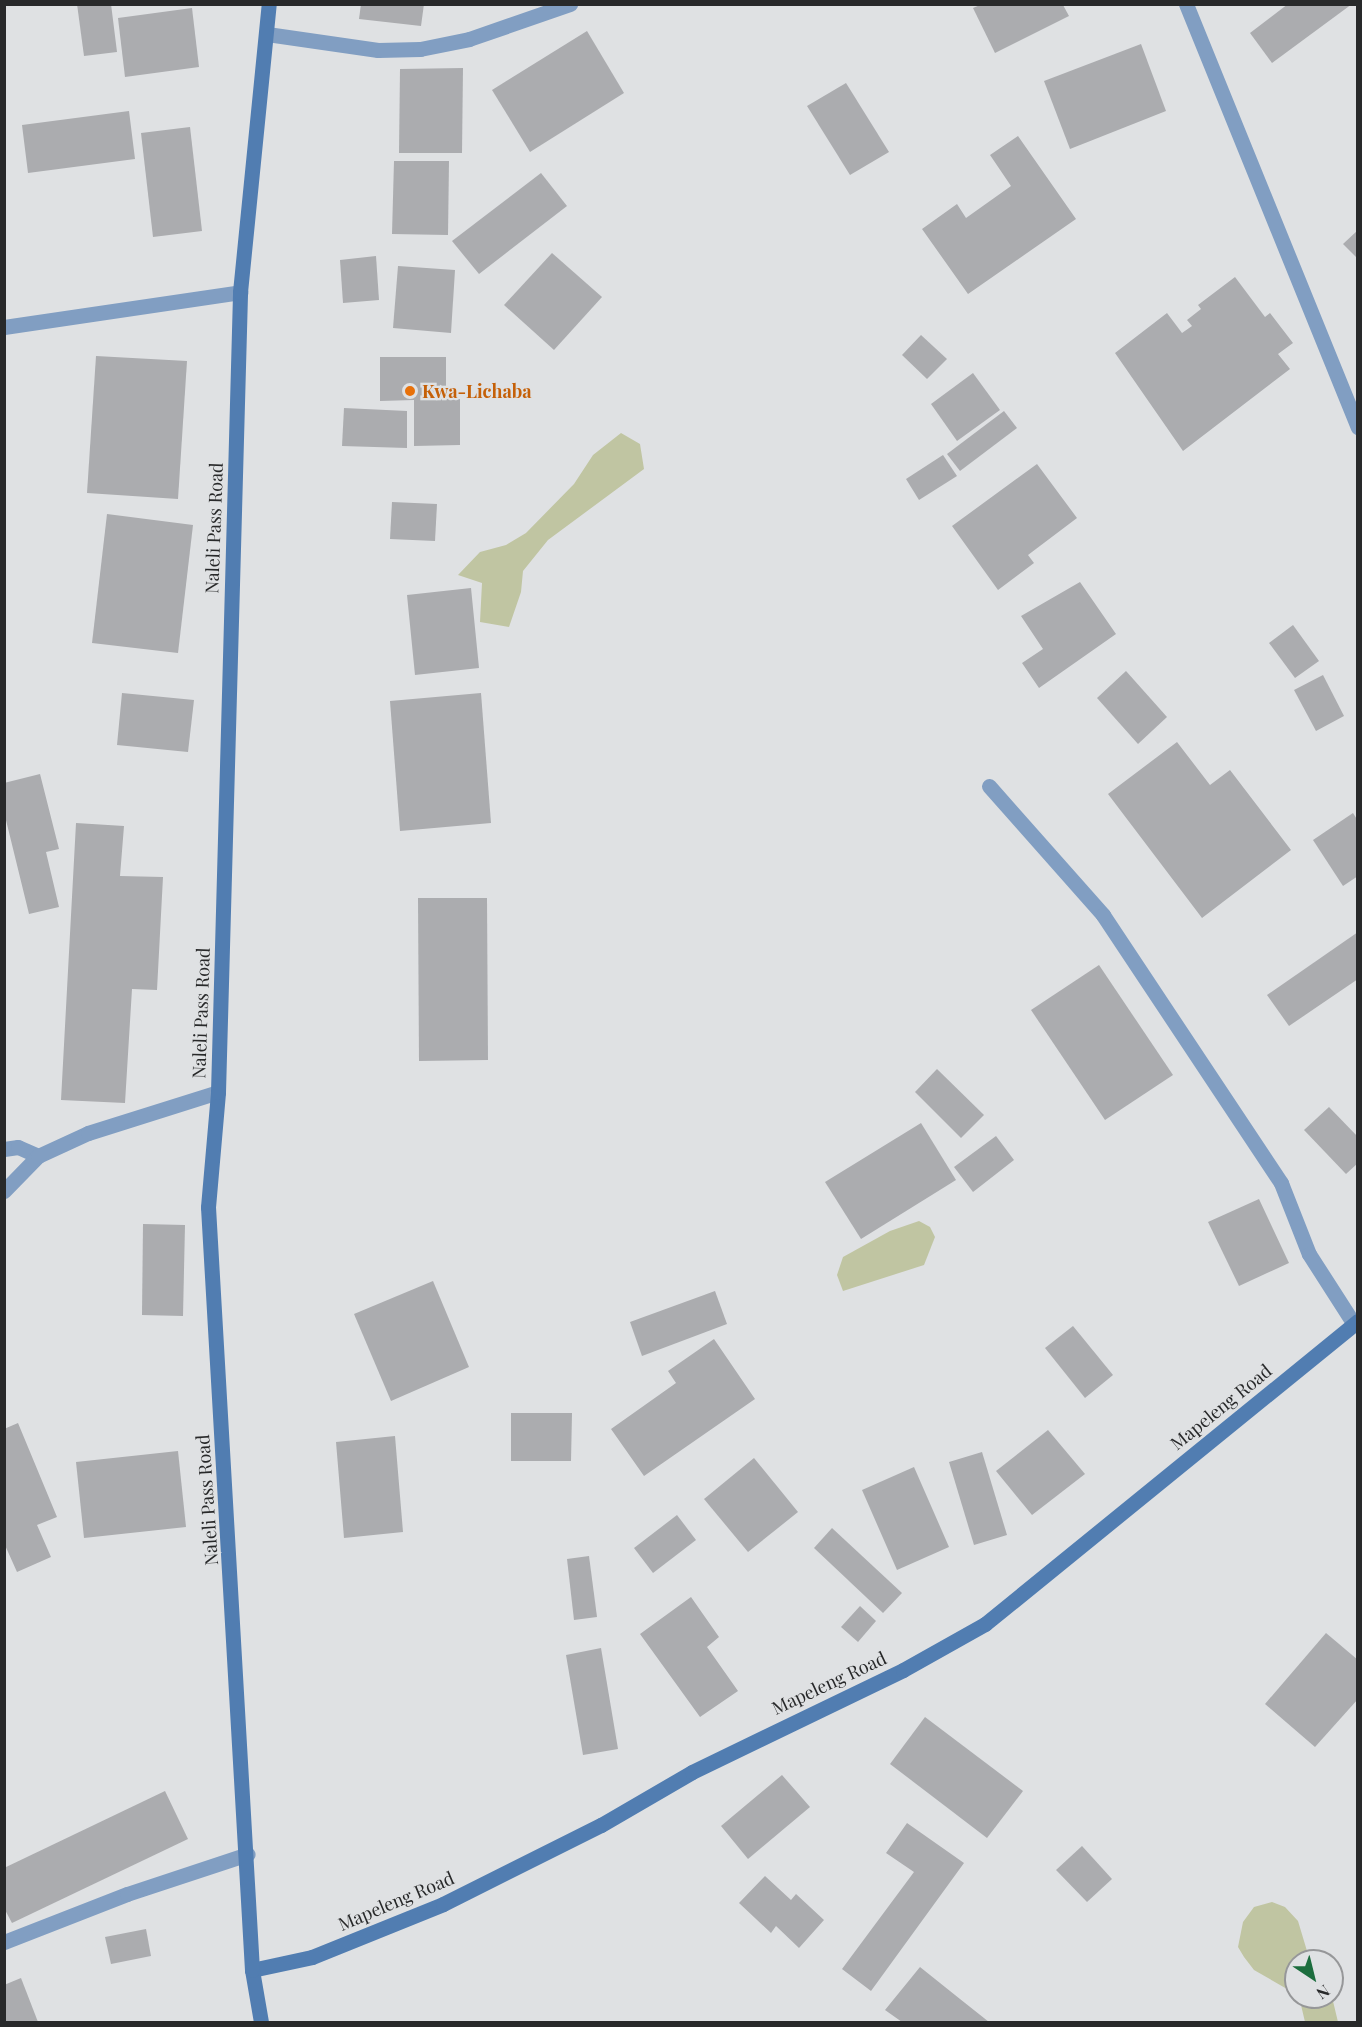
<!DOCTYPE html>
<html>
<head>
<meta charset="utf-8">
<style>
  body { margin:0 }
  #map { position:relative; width:1362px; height:2027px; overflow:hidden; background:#dfe1e3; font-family:"Playfair Display",serif }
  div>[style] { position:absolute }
  .green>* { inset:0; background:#c0c5a2 }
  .building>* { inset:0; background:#abacaf }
  .lane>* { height:15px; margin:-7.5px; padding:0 7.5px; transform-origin:7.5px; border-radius:7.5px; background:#819ec2 }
  .street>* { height:15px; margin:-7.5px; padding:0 7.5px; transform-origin:7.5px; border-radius:7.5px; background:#819ec2 }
  .secondary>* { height:15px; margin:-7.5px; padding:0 7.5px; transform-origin:7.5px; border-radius:7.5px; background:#517db1 }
  .dots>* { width:16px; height:16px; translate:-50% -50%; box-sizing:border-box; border:3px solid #dfe1e3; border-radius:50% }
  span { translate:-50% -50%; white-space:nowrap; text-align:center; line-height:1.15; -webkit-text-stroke:4.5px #dfe1e3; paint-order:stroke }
  .food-label { font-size:18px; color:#c56008; font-weight:700 }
  .left { translate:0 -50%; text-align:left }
  .street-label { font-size:18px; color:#28292a }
  .frame { position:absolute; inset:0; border:6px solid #28292a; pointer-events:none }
  .north { position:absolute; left:1284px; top:1949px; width:60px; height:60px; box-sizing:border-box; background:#dfe1e3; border:2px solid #969799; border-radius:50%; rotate:145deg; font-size:16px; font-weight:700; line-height:24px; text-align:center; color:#28292a }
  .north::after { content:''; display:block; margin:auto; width:21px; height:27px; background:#1c6d3e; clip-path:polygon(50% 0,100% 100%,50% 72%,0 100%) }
</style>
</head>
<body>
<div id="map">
  <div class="green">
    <i style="clip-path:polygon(621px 433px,640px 444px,644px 469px,548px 540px,523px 571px,521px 592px,509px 627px,480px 622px,482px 583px,458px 575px,480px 552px,506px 545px,526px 533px,574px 484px,593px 455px)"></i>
    <i style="clip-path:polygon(919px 1221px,930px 1227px,935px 1237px,924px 1265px,843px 1291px,837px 1275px,843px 1257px,890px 1231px)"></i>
    <i style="clip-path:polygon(1272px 1902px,1285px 1907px,1298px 1921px,1310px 1961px,1296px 1961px,1296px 1997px,1332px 1997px,1338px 2022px,1305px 2022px,1301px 2005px,1287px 1989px,1254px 1970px,1244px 1957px,1238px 1947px,1243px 1922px,1254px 1907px)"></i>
  </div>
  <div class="building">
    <i style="clip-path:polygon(77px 4px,111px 4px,117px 52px,84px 56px)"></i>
    <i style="clip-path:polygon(361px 4px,424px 4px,421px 26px,359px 19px)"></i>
    <i style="clip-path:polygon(1288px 4px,1352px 4px,1272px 63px,1250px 33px)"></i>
    <i style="clip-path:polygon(980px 5px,1063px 5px,1069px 16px,995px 53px,973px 8px)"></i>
    <i style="clip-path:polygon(192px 8px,199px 67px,125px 77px,118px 18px)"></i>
    <i style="clip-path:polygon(587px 31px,624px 93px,530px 152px,492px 90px)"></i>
    <i style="clip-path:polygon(1141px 44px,1166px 111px,1070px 149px,1044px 81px)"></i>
    <i style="clip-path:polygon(463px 68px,462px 153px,399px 153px,400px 69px)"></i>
    <i style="clip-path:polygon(846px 83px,889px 152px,850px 175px,807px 106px)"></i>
    <i style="clip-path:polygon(129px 111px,135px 159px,28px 173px,22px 125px)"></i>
    <i style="clip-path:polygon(190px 127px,202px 231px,153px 237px,141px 133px)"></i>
    <i style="clip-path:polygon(1018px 136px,1076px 219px,968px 294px,922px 229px,957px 204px,966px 218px,1011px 186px,990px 155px)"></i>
    <i style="clip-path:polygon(394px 161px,449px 161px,448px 235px,392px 234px)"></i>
    <i style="clip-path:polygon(541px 173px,567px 206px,479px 274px,452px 241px)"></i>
    <i style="clip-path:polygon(1358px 230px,1358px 259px,1343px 244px)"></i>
    <i style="clip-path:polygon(552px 253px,602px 297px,554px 350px,504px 305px)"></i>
    <i style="clip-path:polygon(376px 256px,379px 300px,343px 303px,340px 260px)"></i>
    <i style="clip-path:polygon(398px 266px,455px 270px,451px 333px,393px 328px)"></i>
    <i style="clip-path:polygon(1235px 277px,1265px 317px,1270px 313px,1293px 343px,1278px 354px,1290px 369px,1183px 451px,1115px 353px,1167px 313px,1182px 333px,1192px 326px,1187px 320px,1201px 309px,1198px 305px)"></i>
    <i style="clip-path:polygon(921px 335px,947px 359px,927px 379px,902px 355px)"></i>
    <i style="clip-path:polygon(96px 356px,187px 361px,178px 499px,87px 493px)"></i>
    <i style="clip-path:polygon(380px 357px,446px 357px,446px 399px,460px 399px,460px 445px,414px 446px,414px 400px,380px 401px)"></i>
    <i style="clip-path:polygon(973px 373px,1000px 410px,957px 441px,931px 404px)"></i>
    <i style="clip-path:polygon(344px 408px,407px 411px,407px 448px,342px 446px)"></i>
    <i style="clip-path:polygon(1004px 411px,1017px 428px,960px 471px,947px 454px)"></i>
    <i style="clip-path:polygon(943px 455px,957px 476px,919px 500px,906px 479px)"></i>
    <i style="clip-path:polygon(1037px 464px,1077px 518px,1028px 555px,1034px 563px,998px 590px,952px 526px)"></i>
    <i style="clip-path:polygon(392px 502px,437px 504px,435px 541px,390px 539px)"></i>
    <i style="clip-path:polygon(107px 514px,193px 525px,178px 653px,92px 643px)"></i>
    <i style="clip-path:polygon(1080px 582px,1116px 634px,1039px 688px,1022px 663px,1043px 649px,1021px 616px)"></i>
    <i style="clip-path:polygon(471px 588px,479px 668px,415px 675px,407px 595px)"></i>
    <i style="clip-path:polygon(1293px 625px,1319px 661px,1295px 678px,1269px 643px)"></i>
    <i style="clip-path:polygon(1126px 671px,1167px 717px,1138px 744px,1097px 698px)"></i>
    <i style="clip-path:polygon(1323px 675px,1344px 716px,1316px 731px,1294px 690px)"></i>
    <i style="clip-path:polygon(122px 693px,194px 700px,188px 752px,117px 745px)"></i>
    <i style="clip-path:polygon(481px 693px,491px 823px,400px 831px,390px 701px)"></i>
    <i style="clip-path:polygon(1177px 742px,1210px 785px,1230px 770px,1291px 850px,1202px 918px,1108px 794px)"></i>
    <i style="clip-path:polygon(40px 774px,59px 849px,46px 852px,59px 907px,29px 914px,4px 812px,4px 783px)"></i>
    <i style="clip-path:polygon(1353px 813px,1358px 821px,1358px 876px,1343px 886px,1313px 840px)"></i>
    <i style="clip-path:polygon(76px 823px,124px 826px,120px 876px,163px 877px,157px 990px,132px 989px,125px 1103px,61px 1100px)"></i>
    <i style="clip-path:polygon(418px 898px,487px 898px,488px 1060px,419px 1061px)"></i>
    <i style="clip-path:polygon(1358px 932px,1358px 979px,1289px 1026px,1267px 995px)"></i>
    <i style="clip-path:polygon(1099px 965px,1173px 1075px,1105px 1120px,1031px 1010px)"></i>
    <i style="clip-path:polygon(937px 1069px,984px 1115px,961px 1138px,915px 1092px)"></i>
    <i style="clip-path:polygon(1329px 1107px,1358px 1137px,1358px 1163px,1346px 1174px,1304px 1130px)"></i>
    <i style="clip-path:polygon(921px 1123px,956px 1180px,861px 1239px,825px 1182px)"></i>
    <i style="clip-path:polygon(996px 1136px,1014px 1160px,973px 1192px,954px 1167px)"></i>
    <i style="clip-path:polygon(1259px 1199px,1289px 1263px,1239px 1286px,1208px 1222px)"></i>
    <i style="clip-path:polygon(143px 1224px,185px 1225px,183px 1316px,142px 1315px)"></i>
    <i style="clip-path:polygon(433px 1281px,469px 1367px,391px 1401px,354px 1314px)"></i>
    <i style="clip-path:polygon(715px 1291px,727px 1324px,642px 1356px,630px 1322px)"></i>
    <i style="clip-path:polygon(1073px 1326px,1113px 1375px,1085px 1398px,1045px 1348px)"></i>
    <i style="clip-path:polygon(714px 1339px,755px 1399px,644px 1476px,611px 1429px,676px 1383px,668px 1371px)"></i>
    <i style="clip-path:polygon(511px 1413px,572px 1413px,571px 1461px,511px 1461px)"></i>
    <i style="clip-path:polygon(18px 1423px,57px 1517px,37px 1525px,51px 1557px,17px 1572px,4px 1543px,4px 1429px)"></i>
    <i style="clip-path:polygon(1048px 1430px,1085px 1474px,1032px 1515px,996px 1471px)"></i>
    <i style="clip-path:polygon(395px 1436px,403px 1532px,344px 1538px,336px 1442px)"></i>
    <i style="clip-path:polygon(178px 1451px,186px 1527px,84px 1538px,76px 1462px)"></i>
    <i style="clip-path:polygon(982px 1452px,1007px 1535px,974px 1545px,949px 1462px)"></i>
    <i style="clip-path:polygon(754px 1458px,798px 1512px,748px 1552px,704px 1499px)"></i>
    <i style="clip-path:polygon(914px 1467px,949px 1547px,897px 1570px,862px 1490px)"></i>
    <i style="clip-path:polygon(677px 1515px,696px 1540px,653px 1573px,634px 1548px)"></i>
    <i style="clip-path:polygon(832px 1528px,902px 1593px,883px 1613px,814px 1548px)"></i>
    <i style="clip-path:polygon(589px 1556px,597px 1617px,574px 1620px,567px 1559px)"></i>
    <i style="clip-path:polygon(691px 1597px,719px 1637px,707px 1647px,738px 1691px,700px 1717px,640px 1634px)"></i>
    <i style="clip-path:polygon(860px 1606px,876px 1621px,858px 1642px,841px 1627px)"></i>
    <i style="clip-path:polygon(1326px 1633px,1358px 1660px,1358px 1699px,1315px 1747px,1265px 1704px)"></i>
    <i style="clip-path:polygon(601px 1648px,618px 1749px,583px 1755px,566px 1655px)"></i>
    <i style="clip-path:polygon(925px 1717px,1023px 1791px,987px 1838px,890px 1764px)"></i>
    <i style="clip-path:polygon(782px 1775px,810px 1807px,748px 1859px,721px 1826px)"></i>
    <i style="clip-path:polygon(165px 1791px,188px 1839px,12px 1923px,4px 1908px,4px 1868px)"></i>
    <i style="clip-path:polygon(907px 1823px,964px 1863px,871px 1991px,842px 1969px,914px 1872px,886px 1853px)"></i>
    <i style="clip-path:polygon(1082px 1846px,1112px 1879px,1087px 1902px,1056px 1870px)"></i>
    <i style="clip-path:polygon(765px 1876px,791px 1900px,796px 1894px,824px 1920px,799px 1948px,776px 1926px,771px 1933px,739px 1903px)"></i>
    <i style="clip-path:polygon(146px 1929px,151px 1956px,111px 1964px,105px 1937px)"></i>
    <i style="clip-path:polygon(920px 1967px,960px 1999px,989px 2022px,902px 2022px,885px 2010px)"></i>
    <i style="clip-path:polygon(21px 1978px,38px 2022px,4px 2022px,4px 1985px)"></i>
  </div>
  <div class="lane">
    <i style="left:989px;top:786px;width:172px;rotate:48.5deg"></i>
    <i style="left:1103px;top:915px;width:322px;rotate:56.4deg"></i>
    <i style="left:1281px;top:1183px;width:76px;rotate:68.5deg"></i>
    <i style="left:1309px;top:1254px;width:83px;rotate:57.3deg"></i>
    <i style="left:4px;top:1149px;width:14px;rotate:-8deg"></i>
    <i style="left:18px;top:1147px;width:22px;rotate:24deg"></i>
    <i style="left:38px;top:1156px;width:49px;rotate:134.2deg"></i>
    <i style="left:4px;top:1942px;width:132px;rotate:-21.3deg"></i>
    <i style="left:127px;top:1894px;width:127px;rotate:-18.3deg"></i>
  </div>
  <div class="street">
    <i style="left:1186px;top:4px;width:457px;rotate:67.9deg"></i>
    <i style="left:267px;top:34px;width:112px;rotate:8.2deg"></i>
    <i style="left:378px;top:50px;width:42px;rotate:-1.4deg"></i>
    <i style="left:420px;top:49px;width:50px;rotate:-11.5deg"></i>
    <i style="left:469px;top:39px;width:107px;rotate:-19.1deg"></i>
    <i style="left:4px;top:327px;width:239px;rotate:-8.4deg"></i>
    <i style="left:38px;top:1156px;width:55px;rotate:-24.7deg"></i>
    <i style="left:88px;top:1133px;width:136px;rotate:-17.5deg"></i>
  </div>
  <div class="secondary">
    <i style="left:252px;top:1970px;width:61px;rotate:-12.2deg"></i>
    <i style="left:312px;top:1957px;width:141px;rotate:-22deg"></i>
    <i style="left:443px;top:1904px;width:177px;rotate:-26.6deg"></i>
    <i style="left:601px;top:1825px;width:105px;rotate:-30.2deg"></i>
    <i style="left:692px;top:1772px;width:234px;rotate:-25.8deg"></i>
    <i style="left:903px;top:1670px;width:94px;rotate:-29.3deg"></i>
    <i style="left:985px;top:1624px;width:481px;rotate:-39.1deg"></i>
    <i style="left:261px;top:2022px;width:53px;rotate:-99.8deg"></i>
    <i style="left:252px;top:1970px;width:764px;rotate:-93.3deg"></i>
    <i style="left:208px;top:1207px;width:115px;rotate:-85deg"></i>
    <i style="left:218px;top:1092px;width:800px;rotate:-88.42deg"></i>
    <i style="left:240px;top:292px;width:289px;rotate:-84.3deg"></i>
  </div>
  <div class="dots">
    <i style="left:410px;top:391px;background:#e8710a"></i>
  </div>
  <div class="food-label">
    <span class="left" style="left:422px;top:391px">Kwa-Lichaba</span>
  </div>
  <div class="street-label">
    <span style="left:214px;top:528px;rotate:-88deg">Naleli Pass Road</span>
    <span style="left:201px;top:1013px;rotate:-88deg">Naleli Pass Road</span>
    <span style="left:1221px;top:1407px;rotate:-39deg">Mapeleng Road</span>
    <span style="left:207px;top:1500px;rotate:-94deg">Naleli Pass Road</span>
    <span style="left:829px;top:1683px;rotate:-25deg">Mapeleng Road</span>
    <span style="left:396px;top:1901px;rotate:-23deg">Mapeleng Road</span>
  </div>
  <div class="frame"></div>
  <div class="north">N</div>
</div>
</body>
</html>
